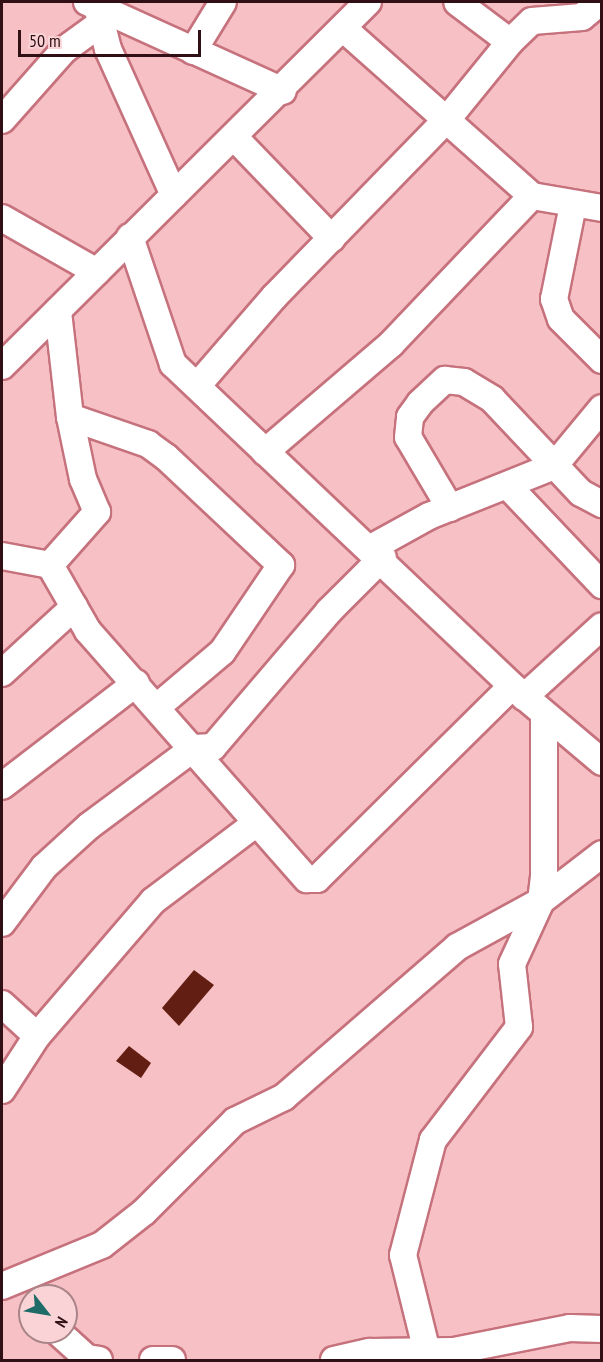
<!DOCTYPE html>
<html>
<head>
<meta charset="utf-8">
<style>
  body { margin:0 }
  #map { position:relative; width:603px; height:1362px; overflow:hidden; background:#f7c0c5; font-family:"PT Sans Narrow",sans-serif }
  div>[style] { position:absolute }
  .building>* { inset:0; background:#621e12 }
  .roads { filter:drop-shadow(2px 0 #c6727d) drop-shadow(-2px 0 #c6727d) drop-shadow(0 2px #c6727d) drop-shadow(0 -2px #c6727d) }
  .minor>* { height:26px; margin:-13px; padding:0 13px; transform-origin:13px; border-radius:13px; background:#fff }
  span { translate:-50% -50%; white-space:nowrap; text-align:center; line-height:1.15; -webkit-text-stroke:6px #f9d3d6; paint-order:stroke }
  .frame { position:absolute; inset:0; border:3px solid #301015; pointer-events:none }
  .north { position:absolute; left:18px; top:1284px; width:60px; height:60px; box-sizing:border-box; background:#f9d3d6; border:2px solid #a98589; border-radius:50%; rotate:121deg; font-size:16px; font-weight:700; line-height:24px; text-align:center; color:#301015 }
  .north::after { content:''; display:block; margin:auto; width:21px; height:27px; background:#1e6b68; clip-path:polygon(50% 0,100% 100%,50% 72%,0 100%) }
  .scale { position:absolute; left:18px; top:30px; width:183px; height:27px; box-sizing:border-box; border:3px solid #301015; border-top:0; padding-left:8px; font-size:18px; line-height:21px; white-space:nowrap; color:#301015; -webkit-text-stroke:4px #f9d3d6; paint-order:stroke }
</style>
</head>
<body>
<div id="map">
  <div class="building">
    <i style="clip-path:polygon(194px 970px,214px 985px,179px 1026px,162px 1008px)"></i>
    <i style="clip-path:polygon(129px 1046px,151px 1063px,141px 1078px,116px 1061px)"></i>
  </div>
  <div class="roads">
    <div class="minor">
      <i style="left:87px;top:2px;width:215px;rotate:24.4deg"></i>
      <i style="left:96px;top:2px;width:49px;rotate:75.7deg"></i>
      <i style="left:108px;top:49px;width:160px;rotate:65.7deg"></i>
      <i style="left:510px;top:42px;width:30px;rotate:-44deg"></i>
      <i style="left:532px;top:21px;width:50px;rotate:-4.6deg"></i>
      <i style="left:582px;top:17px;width:23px;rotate:-40deg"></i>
      <i style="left:193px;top:51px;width:57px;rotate:-58.5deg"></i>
      <i style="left:2px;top:120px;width:94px;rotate:-48.5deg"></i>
      <i style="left:64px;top:50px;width:46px;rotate:-36.1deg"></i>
      <i style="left:234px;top:137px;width:141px;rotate:46.1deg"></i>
      <i style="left:532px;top:196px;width:71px;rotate:9.7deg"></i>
      <i style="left:573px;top:205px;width:96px;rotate:101.4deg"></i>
      <i style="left:554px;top:299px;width:21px;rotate:71deg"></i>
      <i style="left:561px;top:319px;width:58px;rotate:45deg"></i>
      <i style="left:2px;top:218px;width:109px;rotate:29.6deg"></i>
      <i style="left:130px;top:237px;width:134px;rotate:71.3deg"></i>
      <i style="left:173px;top:364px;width:468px;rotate:43.5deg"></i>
      <i style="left:512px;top:686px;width:118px;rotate:40.2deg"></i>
      <i style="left:2px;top:366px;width:516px;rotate:-44.84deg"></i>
      <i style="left:197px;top:386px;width:118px;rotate:-49.1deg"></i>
      <i style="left:274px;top:297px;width:251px;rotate:-45.8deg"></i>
      <i style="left:449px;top:117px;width:97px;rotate:-50.9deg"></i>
      <i style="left:510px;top:42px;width:66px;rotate:-143deg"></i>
      <i style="left:70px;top:417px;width:83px;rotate:19.1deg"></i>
      <i style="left:148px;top:444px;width:22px;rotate:36deg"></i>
      <i style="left:166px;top:457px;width:158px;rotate:43.2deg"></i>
      <i style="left:281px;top:565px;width:105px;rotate:124.1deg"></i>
      <i style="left:222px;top:652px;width:85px;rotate:139.8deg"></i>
      <i style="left:265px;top:452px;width:166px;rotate:-40.6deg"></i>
      <i style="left:391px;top:344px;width:204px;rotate:-46.4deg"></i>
      <i style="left:532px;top:196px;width:253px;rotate:-138.4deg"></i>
      <i style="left:508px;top:486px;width:137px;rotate:46.5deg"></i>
      <i style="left:450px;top:508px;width:82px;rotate:-120.6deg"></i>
      <i style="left:408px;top:437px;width:20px;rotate:-84deg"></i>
      <i style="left:410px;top:417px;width:17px;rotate:-54deg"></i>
      <i style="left:420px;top:403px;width:34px;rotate:-43deg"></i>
      <i style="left:445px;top:380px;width:19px;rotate:6deg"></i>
      <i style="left:464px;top:382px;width:33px;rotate:31deg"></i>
      <i style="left:492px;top:399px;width:129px;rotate:46.6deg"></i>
      <i style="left:581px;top:493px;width:24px;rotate:28deg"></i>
      <i style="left:371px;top:548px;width:66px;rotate:-28.9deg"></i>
      <i style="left:429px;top:516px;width:135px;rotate:-21.8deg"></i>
      <i style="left:554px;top:466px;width:75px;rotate:-50.4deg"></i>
      <i style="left:2px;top:556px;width:49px;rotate:10.6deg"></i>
      <i style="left:50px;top:565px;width:71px;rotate:-48.4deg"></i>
      <i style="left:97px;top:512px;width:36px;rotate:-113deg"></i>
      <i style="left:83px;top:479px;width:63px;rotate:-101.8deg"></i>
      <i style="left:70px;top:417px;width:107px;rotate:-96.5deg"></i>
      <i style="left:50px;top:565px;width:76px;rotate:60.1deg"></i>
      <i style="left:88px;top:631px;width:331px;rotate:48.6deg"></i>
      <i style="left:307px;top:879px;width:10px"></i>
      <i style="left:317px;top:879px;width:274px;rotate:-44.7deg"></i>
      <i style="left:2px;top:673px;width:98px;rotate:-42.5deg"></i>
      <i style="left:524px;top:697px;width:105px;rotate:-42.3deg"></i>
      <i style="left:2px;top:786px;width:169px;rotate:-37.5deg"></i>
      <i style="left:2px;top:923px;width:70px;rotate:-53.1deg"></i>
      <i style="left:44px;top:867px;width:61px;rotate:-42.3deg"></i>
      <i style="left:89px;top:826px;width:131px;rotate:-36.6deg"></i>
      <i style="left:194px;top:748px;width:19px;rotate:-3deg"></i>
      <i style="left:213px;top:747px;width:179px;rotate:-49.5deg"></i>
      <i style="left:329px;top:611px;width:76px;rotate:-45deg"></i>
      <i style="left:2px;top:1004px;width:47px;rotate:42.4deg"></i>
      <i style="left:2px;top:1090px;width:64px;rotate:-57.1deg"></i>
      <i style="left:37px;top:1036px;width:178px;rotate:-49.3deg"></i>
      <i style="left:153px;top:901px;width:128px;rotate:-37deg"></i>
      <i style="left:2px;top:1286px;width:108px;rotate:-22.3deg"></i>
      <i style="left:102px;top:1245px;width:53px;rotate:-38.2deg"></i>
      <i style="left:144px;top:1212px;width:129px;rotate:-45deg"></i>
      <i style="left:235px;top:1121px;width:55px;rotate:-26.1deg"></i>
      <i style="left:284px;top:1097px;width:229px;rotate:-40.9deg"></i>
      <i style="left:457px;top:947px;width:96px;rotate:-28.7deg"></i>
      <i style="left:541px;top:901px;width:77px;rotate:-37.6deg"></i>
      <i style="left:58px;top:1332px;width:39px;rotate:42deg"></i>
      <i style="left:87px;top:1358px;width:12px;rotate:9deg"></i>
      <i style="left:153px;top:1360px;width:19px"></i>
      <i style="left:334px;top:1360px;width:37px;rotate:-13deg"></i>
      <i style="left:370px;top:1352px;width:84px;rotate:-0.7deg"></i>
      <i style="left:454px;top:1351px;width:118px;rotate:-11.2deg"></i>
      <i style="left:570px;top:1328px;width:32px;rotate:2deg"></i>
      <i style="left:429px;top:1360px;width:108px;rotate:-103.9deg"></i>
      <i style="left:403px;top:1255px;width:119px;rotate:-75.4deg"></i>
      <i style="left:433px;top:1140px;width:142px;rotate:-52.7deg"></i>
      <i style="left:519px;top:1027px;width:63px;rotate:-96.3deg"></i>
      <i style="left:512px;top:964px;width:69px;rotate:-65.3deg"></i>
      <i style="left:541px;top:901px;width:26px;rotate:-83deg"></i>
      <i style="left:544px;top:875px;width:161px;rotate:-90deg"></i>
    </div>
  </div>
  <div class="frame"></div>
  <div class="north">N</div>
  <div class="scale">50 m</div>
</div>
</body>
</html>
